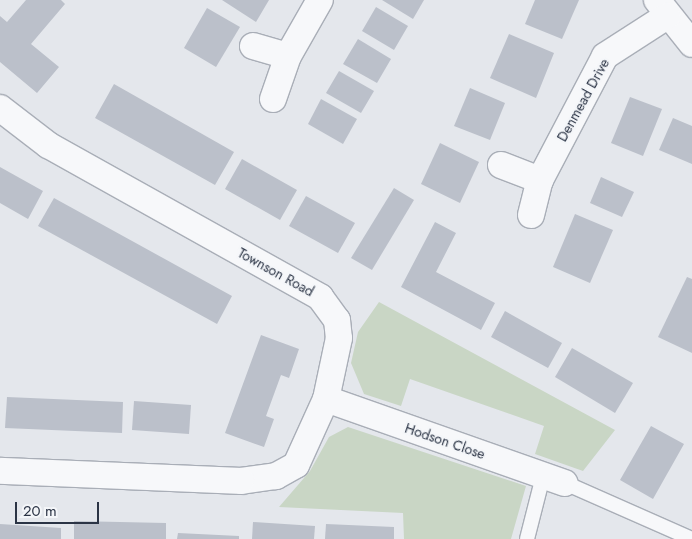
<!DOCTYPE html>
<html>
<head>
<meta charset="utf-8">
<style>
  body { margin:0 }
  #map { position:relative; width:692px; height:539px; overflow:hidden; background:#e4e7ec; font-family:Jost,sans-serif }
  div>[style] { position:absolute }
  .green>* { inset:0; background:#c9d6c5 }
  .building>* { inset:0; background:#bbc0ca }
  .roads { filter:drop-shadow(1px 0 #a9aeb7) drop-shadow(-1px 0 #a9aeb7) drop-shadow(0 1px #a9aeb7) drop-shadow(0 -1px #a9aeb7) }
  .service>* { height:14px; margin:-7px; padding:0 7px; transform-origin:7px; border-radius:7px; background:#f7f8fa }
  .minor>* { height:26px; margin:-13px; padding:0 13px; transform-origin:13px; border-radius:13px; background:#f7f8fa }
  span { translate:-50% -50%; white-space:nowrap; text-align:center; line-height:1.15; -webkit-text-stroke:4px #f4f6f9; paint-order:stroke }
  .street-label { font-size:14px; color:#2b3445 }
  .scale { position:absolute; left:15px; top:502px; width:84px; height:22px; box-sizing:border-box; border:2px solid #2b3445; border-top:0; padding-left:6px; font-size:15px; line-height:18px; white-space:nowrap; color:#2b3445; -webkit-text-stroke:4px #f4f6f9; paint-order:stroke }
</style>
</head>
<body>
<div id="map">
  <div class="green">
    <i style="clip-path:polygon(379px 302px,615px 430px,583px 471px,535px 454px,544px 426px,410px 379px,401px 406px,364px 394px,351px 363px,358px 332px)"></i>
    <i style="clip-path:polygon(348px 427px,526px 486px,511px 539px,404px 539px,403px 513px,279px 507px,310px 471px,329px 437px)"></i>
  </div>
  <div class="building">
    <i style="clip-path:polygon(26px 0,61px 0,65px 4px,31px 44px,59px 67px,37px 93px,0 62px,0 16px,7px 22px)"></i>
    <i style="clip-path:polygon(222px 0,269px 0,256px 22px)"></i>
    <i style="clip-path:polygon(382px 0,424px 0,413px 19px)"></i>
    <i style="clip-path:polygon(535px 0,579px 0,562px 39px,525px 24px)"></i>
    <i style="clip-path:polygon(376px 7px,408px 26px,394px 50px,362px 31px)"></i>
    <i style="clip-path:polygon(207px 8px,240px 27px,216px 67px,184px 48px)"></i>
    <i style="clip-path:polygon(509px 34px,554px 53px,536px 98px,490px 78px)"></i>
    <i style="clip-path:polygon(358px 39px,391px 59px,377px 83px,343px 64px)"></i>
    <i style="clip-path:polygon(339px 71px,374px 91px,361px 113px,326px 93px)"></i>
    <i style="clip-path:polygon(114px 84px,234px 152px,215px 185px,95px 118px)"></i>
    <i style="clip-path:polygon(470px 88px,505px 103px,490px 140px,454px 126px)"></i>
    <i style="clip-path:polygon(630px 97px,662px 109px,643px 156px,611px 143px)"></i>
    <i style="clip-path:polygon(321px 99px,357px 119px,343px 144px,308px 124px)"></i>
    <i style="clip-path:polygon(673px 118px,692px 126px,692px 164px,659px 150px)"></i>
    <i style="clip-path:polygon(440px 143px,479px 162px,460px 203px,421px 184px)"></i>
    <i style="clip-path:polygon(242px 159px,297px 190px,280px 220px,225px 189px)"></i>
    <i style="clip-path:polygon(0 167px,43px 191px,28px 219px,0 203px)"></i>
    <i style="clip-path:polygon(601px 177px,634px 192px,622px 217px,590px 203px)"></i>
    <i style="clip-path:polygon(394px 188px,414px 200px,372px 270px,351px 258px)"></i>
    <i style="clip-path:polygon(306px 196px,355px 223px,338px 253px,289px 226px)"></i>
    <i style="clip-path:polygon(54px 198px,232px 296px,217px 324px,38px 226px)"></i>
    <i style="clip-path:polygon(575px 214px,613px 230px,590px 283px,553px 267px)"></i>
    <i style="clip-path:polygon(435px 222px,456px 233px,436px 272px,495px 303px,481px 330px,401px 287px)"></i>
    <i style="clip-path:polygon(687px 277px,692px 279px,692px 353px,658px 337px)"></i>
    <i style="clip-path:polygon(505px 311px,562px 343px,548px 368px,491px 337px)"></i>
    <i style="clip-path:polygon(261px 335px,299px 349px,289px 378px,281px 375px,266px 416px,274px 419px,264px 447px,225px 433px)"></i>
    <i style="clip-path:polygon(572px 348px,633px 383px,615px 413px,555px 377px)"></i>
    <i style="clip-path:polygon(7px 397px,123px 402px,122px 433px,5px 428px)"></i>
    <i style="clip-path:polygon(134px 401px,191px 405px,189px 434px,132px 430px)"></i>
    <i style="clip-path:polygon(651px 426px,684px 444px,653px 499px,620px 480px)"></i>
    <i style="clip-path:polygon(74px 521px,166px 523px,166px 539px,74px 539px)"></i>
    <i style="clip-path:polygon(253px 522px,315px 526px,314px 539px,252px 539px)"></i>
    <i style="clip-path:polygon(0 524px,61px 528px,61px 539px,0 539px)"></i>
    <i style="clip-path:polygon(326px 524px,394px 527px,394px 539px,325px 539px)"></i>
    <i style="clip-path:polygon(178px 533px,239px 536px,239px 539px,177px 539px)"></i>
  </div>
  <div class="roads">
    <div class="service">
      <i style="left:565px;top:483px;width:139px;rotate:23.8deg"></i>
      <i style="left:527px;top:539px;width:65px;rotate:-75.7deg"></i>
    </div>
    <div class="minor">
      <i style="left:657px;top:0;width:56px;rotate:51.5deg"></i>
      <i style="left:253px;top:46px;width:36px;rotate:16deg"></i>
      <i style="left:273px;top:99px;width:46px;rotate:-70.8deg"></i>
      <i style="left:288px;top:56px;width:64px;rotate:-60.3deg"></i>
      <i style="left:0;top:108px;width:61px;rotate:37.6deg"></i>
      <i style="left:48px;top:145px;width:312px;rotate:29.2deg"></i>
      <i style="left:320px;top:297px;width:29px;rotate:54deg"></i>
      <i style="left:337px;top:320px;width:18px;rotate:84deg"></i>
      <i style="left:339px;top:338px;width:62px;rotate:102deg"></i>
      <i style="left:326px;top:399px;width:72px;rotate:114.4deg"></i>
      <i style="left:296px;top:465px;width:23px;rotate:151deg"></i>
      <i style="left:276px;top:476px;width:35px;rotate:172deg"></i>
      <i style="left:241px;top:481px;width:241px;rotate:-177.6deg"></i>
      <i style="left:501px;top:165px;width:42px;rotate:21deg"></i>
      <i style="left:531px;top:215px;width:36px;rotate:-76deg"></i>
      <i style="left:540px;top:180px;width:140px;rotate:-62.3deg"></i>
      <i style="left:605px;top:56px;width:74px;rotate:-32.8deg"></i>
      <i style="left:326px;top:399px;width:253px;rotate:19.4deg"></i>
    </div>
  </div>
  <div class="street-label">
    <span style="left:583px;top:100px;rotate:-61deg">Denmead Drive</span>
    <span style="left:276px;top:272px;rotate:29deg">Townson Road</span>
    <span style="left:445px;top:441px;rotate:19deg">Hodson Close</span>
  </div>
  <div class="scale">20 m</div>
</div>
</body>
</html>
